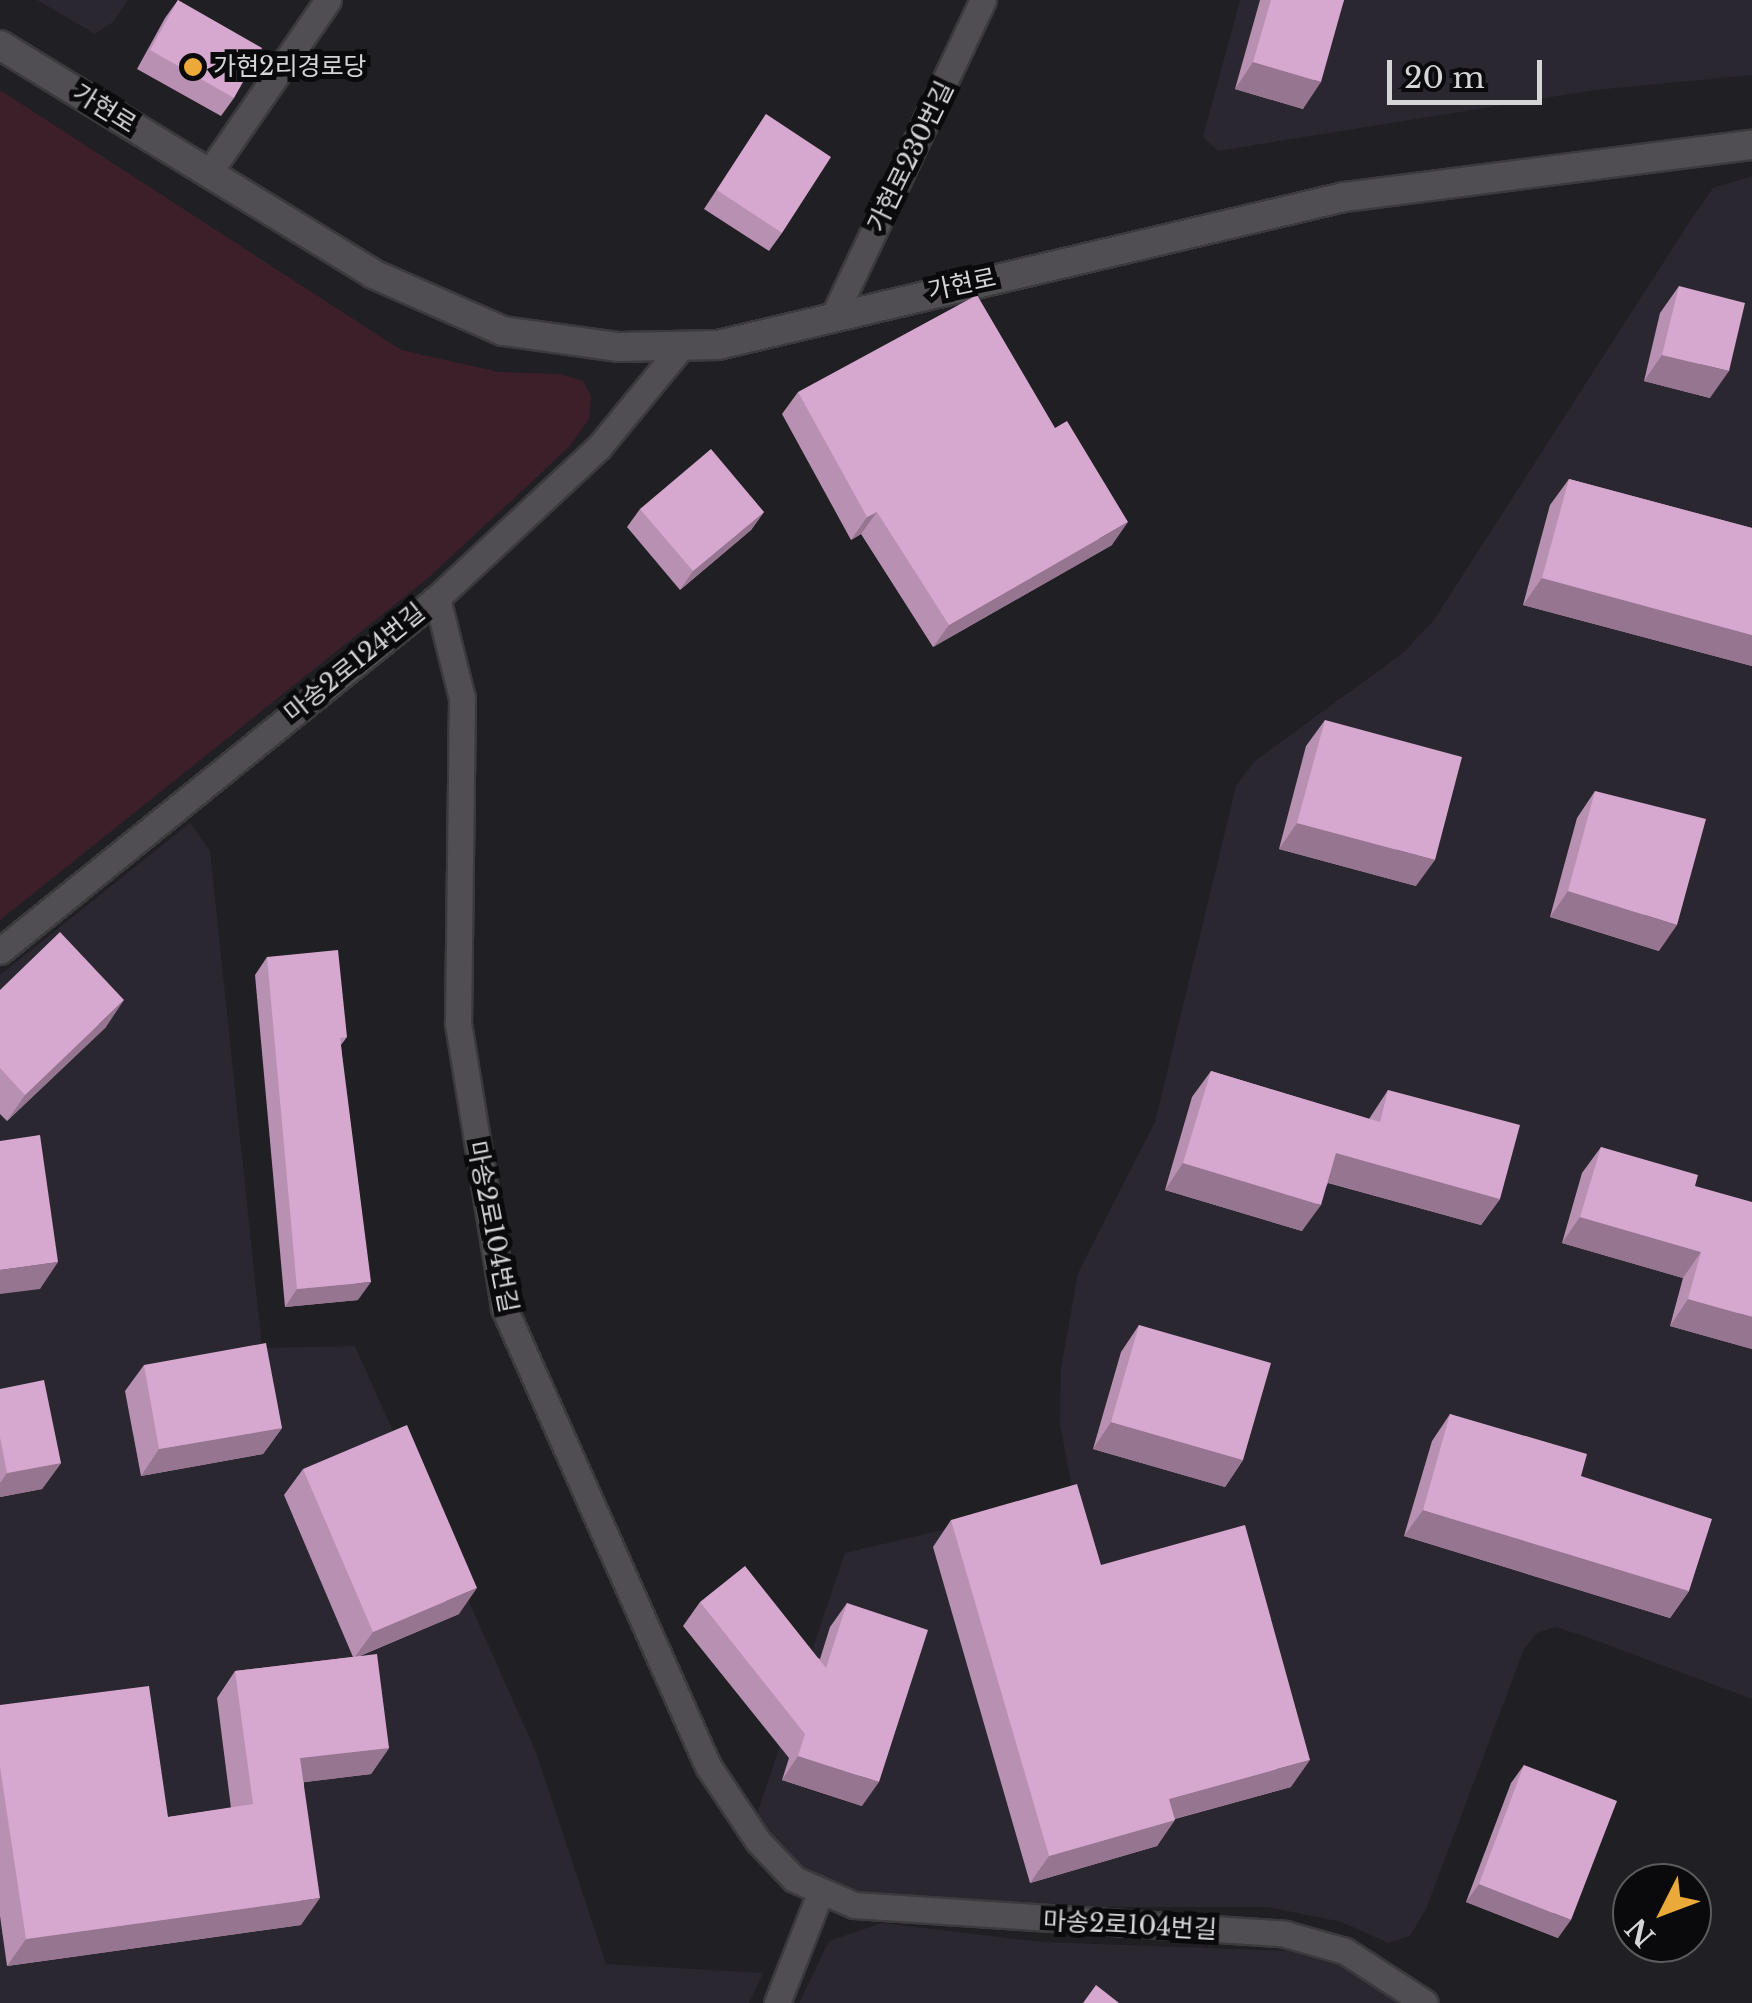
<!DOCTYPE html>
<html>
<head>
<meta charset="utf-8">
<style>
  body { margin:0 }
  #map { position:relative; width:1752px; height:2003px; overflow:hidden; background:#201f23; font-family:"Libre Baskerville","Noto Sans KR",serif }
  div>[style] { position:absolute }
  .built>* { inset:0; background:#2b2730 }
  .green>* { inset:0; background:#3d1f2a }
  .roads { filter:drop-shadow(2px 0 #3b3a3d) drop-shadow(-2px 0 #3b3a3d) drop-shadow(0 2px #3b3a3d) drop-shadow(0 -2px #3b3a3d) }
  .service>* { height:25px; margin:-12.5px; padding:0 12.5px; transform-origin:12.5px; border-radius:12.5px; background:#504e53 }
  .tertiary>* { height:28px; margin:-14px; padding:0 14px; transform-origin:14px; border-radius:14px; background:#504e53 }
  .wall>* { inset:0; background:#b890b2 }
  .shaded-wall>* { inset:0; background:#967591 }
  .building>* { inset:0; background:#d6a7cf }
  .dots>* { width:28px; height:28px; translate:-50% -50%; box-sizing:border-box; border:5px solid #0a090b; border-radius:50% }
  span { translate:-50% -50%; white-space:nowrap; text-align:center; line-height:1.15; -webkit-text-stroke:10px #0a090b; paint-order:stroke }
  .poi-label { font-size:25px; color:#d5d4d7 }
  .left { translate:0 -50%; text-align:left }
  .street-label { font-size:25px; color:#d5d4d7 }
  .north { position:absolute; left:1612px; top:1863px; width:100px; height:100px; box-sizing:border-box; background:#0a090b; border:2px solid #5b5a5d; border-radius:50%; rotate:228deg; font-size:28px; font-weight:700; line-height:40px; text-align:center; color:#d5d4d7 }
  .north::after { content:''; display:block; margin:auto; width:35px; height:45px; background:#eba939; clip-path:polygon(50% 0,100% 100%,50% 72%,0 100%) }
  .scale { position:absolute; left:1387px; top:60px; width:155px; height:45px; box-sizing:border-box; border:5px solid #d5d4d7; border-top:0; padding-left:12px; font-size:30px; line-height:35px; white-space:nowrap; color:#d5d4d7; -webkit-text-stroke:8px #0a090b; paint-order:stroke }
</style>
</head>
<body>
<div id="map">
  <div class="built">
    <i style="clip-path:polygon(37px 0,128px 0,113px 22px,95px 34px)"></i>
    <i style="clip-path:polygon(1240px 0,1752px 0,1752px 75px,1595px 90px,1218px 151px,1203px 137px)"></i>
    <i style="clip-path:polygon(1752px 176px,1752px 1699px,1584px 1636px,1555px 1627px,1537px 1633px,1524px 1649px,1426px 1909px,1410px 1936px,1388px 1943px,1342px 1922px,1268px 1907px,1050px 1907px,864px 1893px,794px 1864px,757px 1814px,845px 1553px,1074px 1499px,1060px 1424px,1061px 1368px,1078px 1273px,1155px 1122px,1236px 786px,1255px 761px,1403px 653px,1434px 620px,1692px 218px,1713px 188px)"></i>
    <i style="clip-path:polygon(190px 823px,210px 851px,262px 1348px,355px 1346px,535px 1750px,606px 1964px,763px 1973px,749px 2003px,0 2003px,0 975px)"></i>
    <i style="clip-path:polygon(882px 1923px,1042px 1942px,1288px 1951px,1347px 1968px,1401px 2003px,799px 2003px,829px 1941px)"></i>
  </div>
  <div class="green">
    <i style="clip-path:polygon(0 90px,401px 350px,499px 372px,560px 374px,583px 381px,591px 396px,589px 419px,569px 447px,428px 578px,0 920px)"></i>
  </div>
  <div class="roads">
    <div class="service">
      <i style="left:208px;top:174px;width:211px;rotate:-55.4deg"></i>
      <i style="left:835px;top:313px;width:346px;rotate:-64.7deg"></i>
      <i style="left:437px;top:598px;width:103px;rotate:76deg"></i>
      <i style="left:462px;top:698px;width:325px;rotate:90.7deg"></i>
      <i style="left:458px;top:1023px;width:289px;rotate:80.8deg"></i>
      <i style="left:504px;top:1308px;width:501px;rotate:65.99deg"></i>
      <i style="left:708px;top:1766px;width:90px;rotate:56.3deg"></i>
      <i style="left:758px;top:1841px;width:52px;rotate:46.5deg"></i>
      <i style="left:794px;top:1879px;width:65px;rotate:23.4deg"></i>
      <i style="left:854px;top:1905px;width:432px;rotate:3.8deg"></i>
      <i style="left:1285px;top:1934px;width:62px;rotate:15.8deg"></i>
      <i style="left:1345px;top:1951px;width:95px;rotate:33deg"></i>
      <i style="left:0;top:951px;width:562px;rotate:-38.93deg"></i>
      <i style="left:437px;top:598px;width:221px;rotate:-43deg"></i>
      <i style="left:599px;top:447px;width:131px;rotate:-50.6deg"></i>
      <i style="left:777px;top:2003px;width:120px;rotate:-68.6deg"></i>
    </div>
    <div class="tertiary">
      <i style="left:0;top:45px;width:438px;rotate:31.5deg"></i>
      <i style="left:373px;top:274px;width:142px;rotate:23.7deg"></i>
      <i style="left:503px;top:331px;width:117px;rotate:7.9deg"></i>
      <i style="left:619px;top:347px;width:99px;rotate:-1.2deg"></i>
      <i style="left:718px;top:345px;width:643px;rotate:-13.3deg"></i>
      <i style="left:1344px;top:197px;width:411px;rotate:-7.3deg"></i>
    </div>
  </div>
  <div class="wall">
    <i style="clip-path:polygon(178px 0,234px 98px,221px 116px,137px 69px,165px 18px)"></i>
    <i style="clip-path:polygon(1260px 0,1344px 0,1303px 109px,1235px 89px)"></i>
    <i style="clip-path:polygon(766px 114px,782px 233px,769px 251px,704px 209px)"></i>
    <i style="clip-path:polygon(1679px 286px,1710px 398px,1644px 381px,1660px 313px)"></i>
    <i style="clip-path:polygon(798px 392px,1112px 545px,933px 647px,861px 534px,851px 540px,782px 414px)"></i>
    <i style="clip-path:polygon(1569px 479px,1752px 528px,1752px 666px,1523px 605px,1550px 505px)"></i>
    <i style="clip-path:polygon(640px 509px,764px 512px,751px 530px,680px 590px,627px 527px)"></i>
    <i style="clip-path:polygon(1325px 720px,1416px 886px,1279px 849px,1306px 746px)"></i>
    <i style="clip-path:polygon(1595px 791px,1659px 951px,1550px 917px,1577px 818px)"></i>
    <i style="clip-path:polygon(267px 957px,347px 1037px,341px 1045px,358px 1300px,285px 1307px,255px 975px)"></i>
    <i style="clip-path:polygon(0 990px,106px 1027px,7px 1121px,0 1114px)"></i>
    <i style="clip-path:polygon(1211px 1071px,1369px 1119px,1388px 1090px,1500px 1199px,1481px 1225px,1328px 1183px,1302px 1231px,1165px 1190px,1192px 1097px)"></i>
    <i style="clip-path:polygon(1601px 1147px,1695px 1186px,1752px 1349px,1670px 1326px,1683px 1278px,1562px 1243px,1582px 1173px)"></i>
    <i style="clip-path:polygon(1139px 1325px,1243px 1460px,1225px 1487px,1093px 1449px,1121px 1352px)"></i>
    <i style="clip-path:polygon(144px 1365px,282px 1428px,263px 1454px,141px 1476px,125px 1391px)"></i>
    <i style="clip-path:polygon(0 1389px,61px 1463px,42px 1489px,0 1497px)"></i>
    <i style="clip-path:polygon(1450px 1414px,1581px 1476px,1689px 1591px,1670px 1618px,1404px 1536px,1432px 1441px)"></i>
    <i style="clip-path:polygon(303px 1469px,459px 1614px,360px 1656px,389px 1748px,371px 1774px,304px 1782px,301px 1925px,7px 1966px,0 1916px,0 1705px,168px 1817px,231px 1808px,217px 1698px,235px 1671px,353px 1657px,284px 1495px)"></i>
    <i style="clip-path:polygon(951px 1520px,1101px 1565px,1291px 1787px,1175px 1819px,1157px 1846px,1030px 1883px,933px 1547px)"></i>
    <i style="clip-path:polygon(700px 1602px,820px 1659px,830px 1627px,847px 1603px,862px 1806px,782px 1780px,789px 1758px,683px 1626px)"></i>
    <i style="clip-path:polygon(1524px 1765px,1558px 1938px,1466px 1902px,1511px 1783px)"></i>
  </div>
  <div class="shaded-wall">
    <i style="clip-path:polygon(1253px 62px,1321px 82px,1303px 109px,1235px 89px)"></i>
    <i style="clip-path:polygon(1662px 355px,1729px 371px,1710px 398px,1644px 381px)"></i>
    <i style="clip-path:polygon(764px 512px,751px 530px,680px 590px,693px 571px)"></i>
    <i style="clip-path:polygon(877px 512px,861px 534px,851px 540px,867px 517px)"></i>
    <i style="clip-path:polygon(1128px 522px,1112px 545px,933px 647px,949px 625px)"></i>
    <i style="clip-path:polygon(1542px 578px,1752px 635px,1752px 666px,1523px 605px)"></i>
    <i style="clip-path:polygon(1297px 823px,1435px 860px,1416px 886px,1279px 849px)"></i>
    <i style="clip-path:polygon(1568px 891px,1677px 925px,1659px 951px,1550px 917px)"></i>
    <i style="clip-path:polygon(124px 1000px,106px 1027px,7px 1121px,25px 1095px)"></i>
    <i style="clip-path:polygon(1336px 1153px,1500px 1199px,1481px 1225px,1318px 1180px)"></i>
    <i style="clip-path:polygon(1183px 1163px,1321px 1205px,1302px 1231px,1165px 1190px)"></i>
    <i style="clip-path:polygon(1580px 1217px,1701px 1252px,1683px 1278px,1562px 1243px)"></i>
    <i style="clip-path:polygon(58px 1262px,40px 1289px,0 1294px,0 1270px)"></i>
    <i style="clip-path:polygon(371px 1282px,358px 1300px,285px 1307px,297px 1289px)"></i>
    <i style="clip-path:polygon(1688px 1299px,1752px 1317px,1752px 1349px,1670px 1326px)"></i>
    <i style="clip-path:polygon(1111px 1422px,1243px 1460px,1225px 1487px,1093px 1449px)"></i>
    <i style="clip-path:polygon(282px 1428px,263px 1454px,141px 1476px,159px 1449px)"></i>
    <i style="clip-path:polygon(61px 1463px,42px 1489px,0 1497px,0 1483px,7px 1473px)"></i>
    <i style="clip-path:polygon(1423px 1510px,1689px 1591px,1670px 1618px,1404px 1536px)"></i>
    <i style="clip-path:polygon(477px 1588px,459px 1614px,354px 1658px,373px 1632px)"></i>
    <i style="clip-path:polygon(389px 1748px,371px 1774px,282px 1785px,300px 1758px)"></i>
    <i style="clip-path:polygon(798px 1756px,879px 1782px,862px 1806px,782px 1780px)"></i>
    <i style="clip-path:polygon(1310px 1760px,1291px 1787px,1151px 1825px,1169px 1799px)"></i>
    <i style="clip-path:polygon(1175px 1820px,1157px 1846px,1030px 1883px,1049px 1856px)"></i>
    <i style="clip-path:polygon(1479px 1884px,1571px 1920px,1558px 1938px,1466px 1902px)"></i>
    <i style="clip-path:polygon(320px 1898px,301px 1925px,7px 1966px,26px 1939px)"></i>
  </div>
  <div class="building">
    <i style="clip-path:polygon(178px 0,262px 48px,234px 98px,150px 50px)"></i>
    <i style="clip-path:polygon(1271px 0,1344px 0,1321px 82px,1253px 62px)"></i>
    <i style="clip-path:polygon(766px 114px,831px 157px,782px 233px,717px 190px)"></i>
    <i style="clip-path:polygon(1679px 286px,1745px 303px,1729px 371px,1662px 355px)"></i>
    <i style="clip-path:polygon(977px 295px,1055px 428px,1067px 421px,1128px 522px,949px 625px,877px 512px,867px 517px,798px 392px)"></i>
    <i style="clip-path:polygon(711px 449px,764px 512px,693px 571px,640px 509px)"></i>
    <i style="clip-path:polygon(1569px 479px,1752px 528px,1752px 635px,1542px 578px)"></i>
    <i style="clip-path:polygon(1325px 720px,1462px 757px,1435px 860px,1297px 823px)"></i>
    <i style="clip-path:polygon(1595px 791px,1706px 819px,1677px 925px,1568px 891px)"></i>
    <i style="clip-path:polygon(60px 932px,124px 1000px,25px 1095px,0 1068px,0 990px)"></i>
    <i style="clip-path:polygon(338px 950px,347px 1037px,340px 1038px,371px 1282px,297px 1289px,267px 957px)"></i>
    <i style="clip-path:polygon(1211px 1071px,1380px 1122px,1388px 1090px,1520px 1125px,1500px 1199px,1336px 1153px,1321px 1205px,1183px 1163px)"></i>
    <i style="clip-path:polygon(40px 1135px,58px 1262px,0 1270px,0 1141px)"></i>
    <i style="clip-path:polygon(1601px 1147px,1698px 1175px,1695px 1186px,1752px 1202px,1752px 1317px,1688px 1299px,1701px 1252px,1580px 1217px)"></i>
    <i style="clip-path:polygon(1139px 1325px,1271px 1363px,1243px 1460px,1111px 1422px)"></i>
    <i style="clip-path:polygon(266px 1343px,282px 1428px,159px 1449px,144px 1365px)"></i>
    <i style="clip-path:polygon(44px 1380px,61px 1463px,7px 1473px,0 1437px,0 1389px)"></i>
    <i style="clip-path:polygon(1450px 1414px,1587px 1454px,1581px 1476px,1712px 1519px,1689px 1591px,1423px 1510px)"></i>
    <i style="clip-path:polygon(407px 1425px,477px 1588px,373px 1632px,303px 1469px)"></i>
    <i style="clip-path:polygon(1077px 1484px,1101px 1565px,1245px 1525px,1310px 1760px,1169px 1799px,1175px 1820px,1049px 1856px,951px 1520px)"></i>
    <i style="clip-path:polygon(745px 1566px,826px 1668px,847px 1603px,928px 1630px,879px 1782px,798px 1756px,805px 1734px,700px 1602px)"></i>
    <i style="clip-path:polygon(377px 1654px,389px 1748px,300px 1758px,320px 1898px,26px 1939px,0 1767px,0 1705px,149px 1686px,168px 1817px,253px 1804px,235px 1671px)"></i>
    <i style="clip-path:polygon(1524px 1765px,1617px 1801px,1571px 1920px,1479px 1884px)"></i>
    <i style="clip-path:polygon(1096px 1985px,1119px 2003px,1083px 2003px)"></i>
  </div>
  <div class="dots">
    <i style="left:193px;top:67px;background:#eba939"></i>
  </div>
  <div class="poi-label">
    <span class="left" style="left:213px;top:67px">가현2리경로당</span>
  </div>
  <div class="street-label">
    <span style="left:104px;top:109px;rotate:32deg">가현로</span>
    <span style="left:911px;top:157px;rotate:-64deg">가현로230번길</span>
    <span style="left:962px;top:285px;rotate:-12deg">가현로</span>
    <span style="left:355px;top:663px;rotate:-39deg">마송2로124번길</span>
    <span style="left:492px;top:1227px;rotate:79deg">마송2로104번길</span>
    <span style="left:1130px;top:1926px;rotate:3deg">마송2로104번길</span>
  </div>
  <div class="north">N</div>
  <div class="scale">20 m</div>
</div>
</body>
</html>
